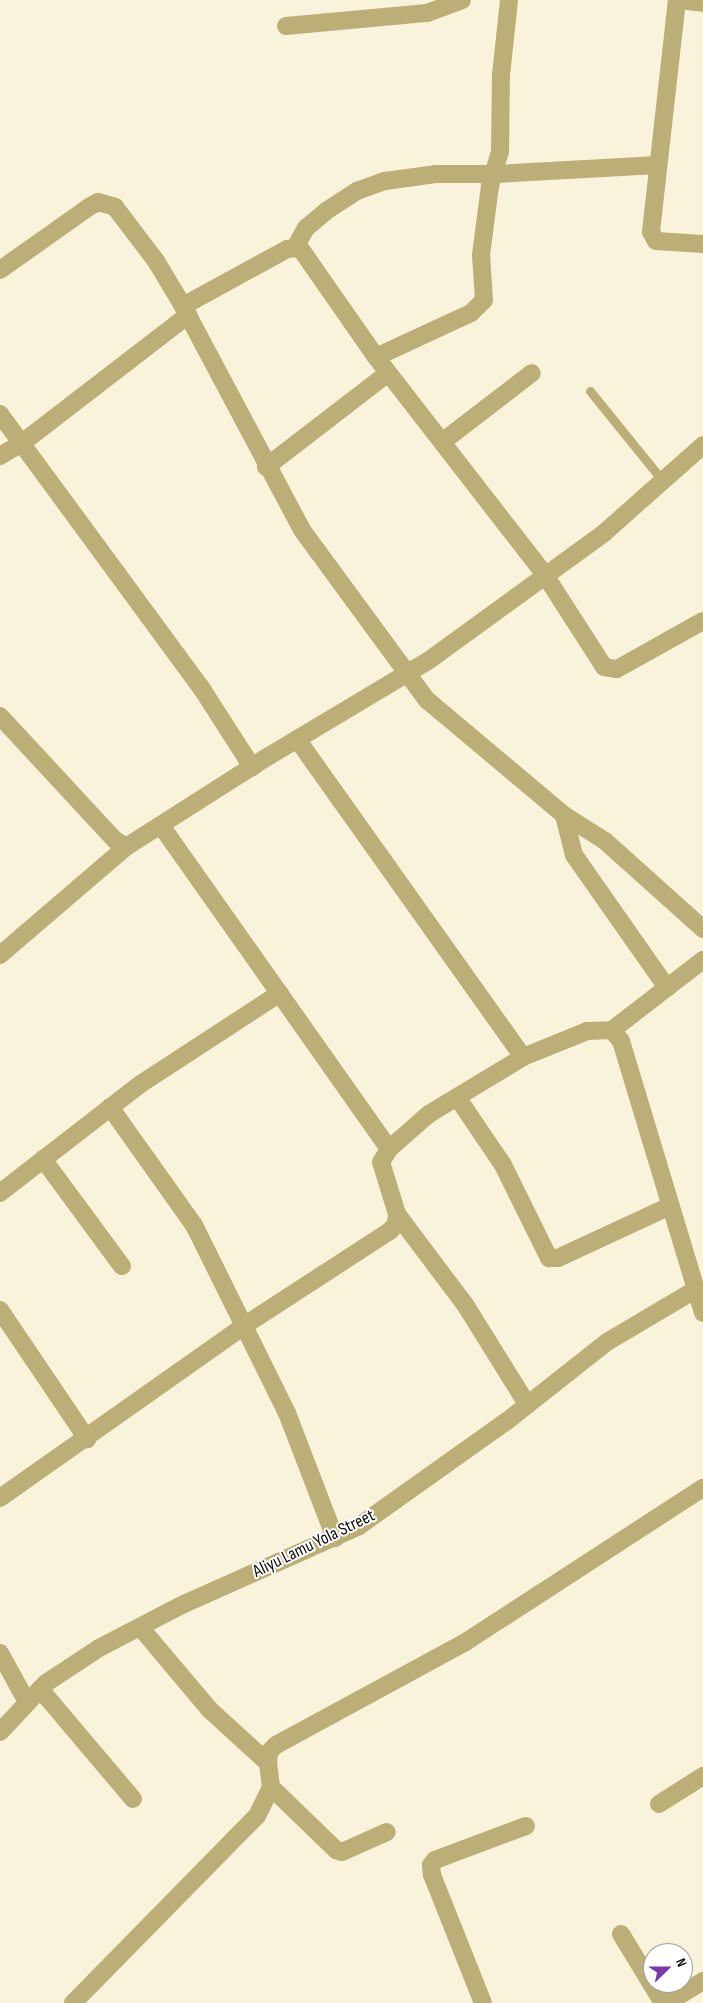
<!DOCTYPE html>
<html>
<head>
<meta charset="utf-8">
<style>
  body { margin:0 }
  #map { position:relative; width:703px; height:2003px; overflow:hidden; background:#f8f3da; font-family:"Sofia Sans Condensed",sans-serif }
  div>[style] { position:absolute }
  .service>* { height:9px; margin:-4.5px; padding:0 4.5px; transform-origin:4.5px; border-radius:4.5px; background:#bbae77 }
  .minor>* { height:18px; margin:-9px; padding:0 9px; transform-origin:9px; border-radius:9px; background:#bbae77 }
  span { translate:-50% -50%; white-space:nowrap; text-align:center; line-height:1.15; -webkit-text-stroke:4px #fff; paint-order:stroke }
  .street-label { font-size:18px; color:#0f0e06 }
  .north { position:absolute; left:643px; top:1943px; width:50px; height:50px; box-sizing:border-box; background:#fff; border:1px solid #9f9f9b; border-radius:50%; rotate:68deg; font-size:14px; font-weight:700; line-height:20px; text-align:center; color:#0f0e06 }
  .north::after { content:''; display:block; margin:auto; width:18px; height:22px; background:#7a38ac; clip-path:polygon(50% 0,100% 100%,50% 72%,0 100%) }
</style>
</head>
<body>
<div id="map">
  <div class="service">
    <i style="left:590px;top:391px;width:116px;rotate:51deg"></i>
  </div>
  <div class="minor">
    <i style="left:677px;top:0;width:233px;rotate:96.4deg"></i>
    <i style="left:651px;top:232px;width:10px;rotate:61deg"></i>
    <i style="left:656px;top:241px;width:47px;rotate:3.7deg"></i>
    <i style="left:680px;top:0;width:23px;rotate:7deg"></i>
    <i style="left:286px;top:26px;width:142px;rotate:-5.3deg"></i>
    <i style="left:427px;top:13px;width:37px;rotate:-20deg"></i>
    <i style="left:296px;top:246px;width:21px;rotate:-61deg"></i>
    <i style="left:306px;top:228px;width:26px;rotate:-40deg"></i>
    <i style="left:326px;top:211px;width:37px;rotate:-33deg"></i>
    <i style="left:357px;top:191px;width:30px;rotate:-20deg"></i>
    <i style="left:385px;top:181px;width:51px;rotate:-7.8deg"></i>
    <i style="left:436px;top:174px;width:60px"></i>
    <i style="left:496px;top:174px;width:162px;rotate:-3.2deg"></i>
    <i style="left:0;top:270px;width:109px;rotate:-35.3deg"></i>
    <i style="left:89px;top:207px;width:10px;rotate:-29deg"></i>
    <i style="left:98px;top:202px;width:18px;rotate:16deg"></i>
    <i style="left:115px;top:207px;width:68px;rotate:52.8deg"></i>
    <i style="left:156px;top:261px;width:52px;rotate:59deg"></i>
    <i style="left:183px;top:306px;width:254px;rotate:62deg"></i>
    <i style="left:302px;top:530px;width:211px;rotate:53.7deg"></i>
    <i style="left:427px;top:700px;width:179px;rotate:40deg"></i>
    <i style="left:564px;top:815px;width:49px;rotate:32.4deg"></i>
    <i style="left:605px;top:841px;width:132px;rotate:41.9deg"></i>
    <i style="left:183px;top:306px;width:119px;rotate:-28.7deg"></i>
    <i style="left:287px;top:249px;width:13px;rotate:-4deg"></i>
    <i style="left:300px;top:248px;width:133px;rotate:55.1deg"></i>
    <i style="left:376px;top:357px;width:276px;rotate:52.2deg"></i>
    <i style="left:545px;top:575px;width:109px;rotate:57.3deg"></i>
    <i style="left:604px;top:667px;width:13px;rotate:9deg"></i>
    <i style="left:617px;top:669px;width:98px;rotate:-29.2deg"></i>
    <i style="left:376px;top:357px;width:105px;rotate:-24.9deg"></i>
    <i style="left:471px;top:313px;width:18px;rotate:-45deg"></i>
    <i style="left:484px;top:300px;width:45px;rotate:-93.8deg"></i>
    <i style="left:481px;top:255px;width:70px;rotate:-82.6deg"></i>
    <i style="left:490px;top:186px;width:35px;rotate:-74deg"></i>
    <i style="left:500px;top:152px;width:77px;rotate:-89.3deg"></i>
    <i style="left:501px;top:75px;width:75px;rotate:-83.9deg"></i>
    <i style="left:0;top:414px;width:341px;rotate:53.7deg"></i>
    <i style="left:202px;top:689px;width:93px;rotate:57.3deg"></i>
    <i style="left:442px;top:442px;width:113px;rotate:-37.5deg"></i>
    <i style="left:0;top:456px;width:26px;rotate:-31deg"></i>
    <i style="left:22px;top:443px;width:210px;rotate:-37.6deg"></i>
    <i style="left:266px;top:467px;width:154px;rotate:-37.6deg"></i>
    <i style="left:0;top:716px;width:169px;rotate:47.2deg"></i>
    <i style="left:115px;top:840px;width:13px;rotate:32deg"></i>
    <i style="left:126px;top:847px;width:169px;rotate:-32.5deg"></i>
    <i style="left:269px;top:756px;width:185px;rotate:-30.9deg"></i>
    <i style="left:428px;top:661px;width:218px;rotate:-36deg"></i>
    <i style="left:604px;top:533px;width:132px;rotate:-41.6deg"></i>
    <i style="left:297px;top:739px;width:390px;rotate:54.6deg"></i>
    <i style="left:564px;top:815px;width:41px;rotate:76deg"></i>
    <i style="left:574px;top:855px;width:162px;rotate:55deg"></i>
    <i style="left:162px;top:827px;width:394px;rotate:54.8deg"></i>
    <i style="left:0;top:955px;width:166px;rotate:-40.6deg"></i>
    <i style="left:612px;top:1030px;width:115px;rotate:-37.6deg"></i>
    <i style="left:457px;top:1097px;width:82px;rotate:55.9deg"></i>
    <i style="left:503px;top:1165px;width:104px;rotate:63.7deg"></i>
    <i style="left:549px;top:1258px;width:9px"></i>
    <i style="left:558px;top:1258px;width:123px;rotate:-24.9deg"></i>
    <i style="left:110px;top:1107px;width:145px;rotate:54.6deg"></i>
    <i style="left:194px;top:1225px;width:210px;rotate:63.7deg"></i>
    <i style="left:287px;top:1413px;width:134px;rotate:69deg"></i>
    <i style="left:43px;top:1159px;width:133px;rotate:53.6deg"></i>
    <i style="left:0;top:1193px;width:176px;rotate:-37.8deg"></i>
    <i style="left:139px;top:1085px;width:168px;rotate:-33.1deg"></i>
    <i style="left:397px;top:1214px;width:115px;rotate:53.1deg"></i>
    <i style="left:466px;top:1306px;width:115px;rotate:58.1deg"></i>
    <i style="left:0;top:1310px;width:156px;rotate:56deg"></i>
    <i style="left:0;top:1498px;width:300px;rotate:-35.2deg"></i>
    <i style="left:245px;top:1325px;width:173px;rotate:-33deg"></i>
    <i style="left:390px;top:1231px;width:9px;rotate:-49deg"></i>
    <i style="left:396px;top:1224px;width:10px;rotate:-84deg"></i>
    <i style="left:397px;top:1214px;width:54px;rotate:-107.1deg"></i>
    <i style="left:381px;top:1162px;width:15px;rotate:-58deg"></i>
    <i style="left:389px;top:1149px;width:53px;rotate:-41.2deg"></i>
    <i style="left:429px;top:1114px;width:110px;rotate:-31.2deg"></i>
    <i style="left:523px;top:1057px;width:69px;rotate:-22.1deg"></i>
    <i style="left:587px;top:1031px;width:25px;rotate:-2deg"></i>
    <i style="left:612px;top:1030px;width:14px;rotate:51deg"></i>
    <i style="left:621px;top:1041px;width:284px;rotate:73.2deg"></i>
    <i style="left:140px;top:1627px;width:109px;rotate:49.9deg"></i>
    <i style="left:210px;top:1710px;width:79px;rotate:42.4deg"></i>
    <i style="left:0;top:1653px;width:56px;rotate:61.1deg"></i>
    <i style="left:40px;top:1689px;width:144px;rotate:49.8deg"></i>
    <i style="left:0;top:1732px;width:67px;rotate:-46.8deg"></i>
    <i style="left:46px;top:1683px;width:64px;rotate:-33.4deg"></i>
    <i style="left:99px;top:1648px;width:96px;rotate:-27.4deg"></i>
    <i style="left:184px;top:1604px;width:192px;rotate:-24deg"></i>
    <i style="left:359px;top:1526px;width:181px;rotate:-35.4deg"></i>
    <i style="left:507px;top:1421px;width:127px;rotate:-38.3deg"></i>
    <i style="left:607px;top:1342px;width:102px;rotate:-30.6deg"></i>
    <i style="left:271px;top:1787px;width:91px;rotate:44.1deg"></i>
    <i style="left:336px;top:1850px;width:6px;rotate:18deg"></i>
    <i style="left:342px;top:1852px;width:49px;rotate:-24deg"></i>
    <i style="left:659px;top:1804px;width:52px;rotate:-32.5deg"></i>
    <i style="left:621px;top:1934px;width:81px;rotate:58.7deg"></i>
    <i style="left:73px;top:2003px;width:262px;rotate:-45.5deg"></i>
    <i style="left:257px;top:1816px;width:32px;rotate:-64deg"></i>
    <i style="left:271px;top:1787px;width:24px;rotate:-97deg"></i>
    <i style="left:268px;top:1763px;width:11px;rotate:-85deg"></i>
    <i style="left:269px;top:1752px;width:10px;rotate:-45deg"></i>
    <i style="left:276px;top:1745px;width:214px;rotate:-28.5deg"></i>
    <i style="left:464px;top:1643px;width:285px;rotate:-33deg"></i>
    <i style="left:483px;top:2003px;width:138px;rotate:-111.7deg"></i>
    <i style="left:432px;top:1875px;width:10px;rotate:-96deg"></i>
    <i style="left:431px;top:1865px;width:6px;rotate:-51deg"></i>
    <i style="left:435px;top:1860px;width:97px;rotate:-20.5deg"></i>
    <i style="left:667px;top:2003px;width:42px;rotate:-31.4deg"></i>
  </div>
  <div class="street-label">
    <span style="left:314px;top:1544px;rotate:-26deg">Aliyu Lamu Yola Street</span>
  </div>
  <div class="north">N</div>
</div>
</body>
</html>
